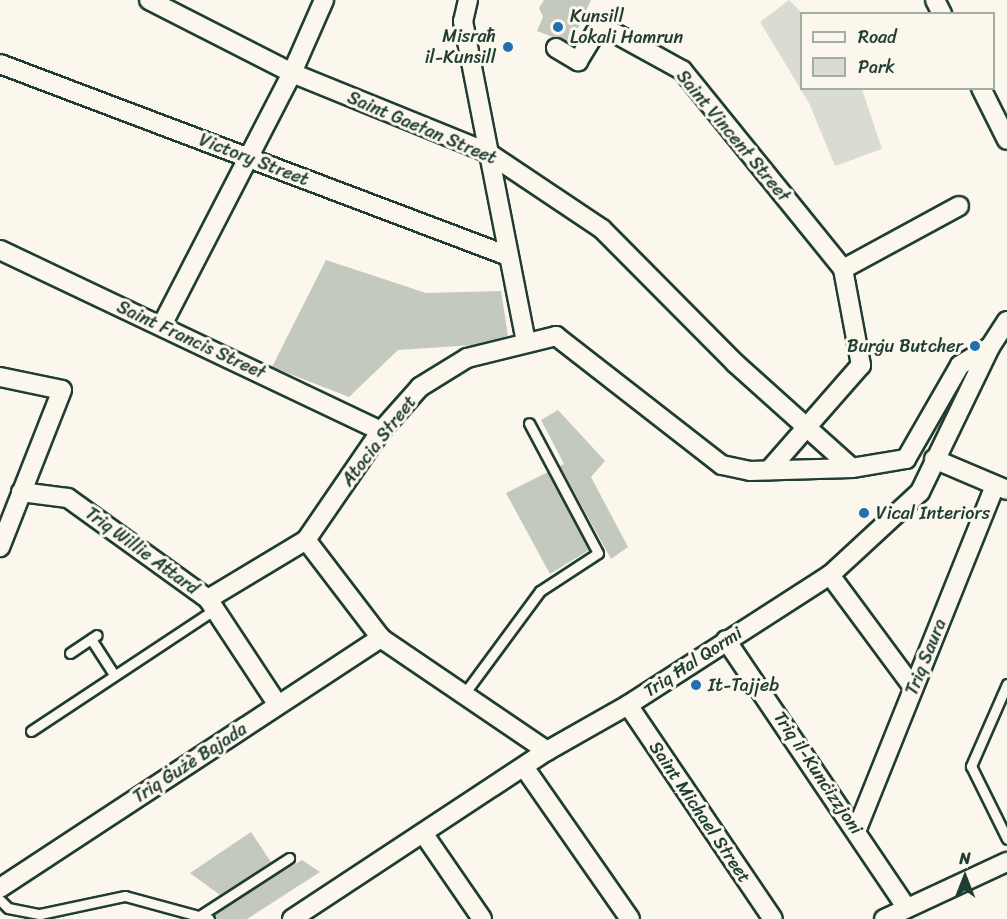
<!DOCTYPE html>
<html>
<head>
<meta charset="utf-8">
<style>
  body { margin:0 }
  #map { position:relative; width:1007px; height:919px; overflow:hidden; background:#fbf7ec; font-family:Sriracha,sans-serif }
  div>[style] { position:absolute }
  .green>* { inset:0; background:#dbdcd1 }
  .building>* { inset:0; background:#c4c9be }
  .roads { filter:drop-shadow(2px 0 #1f3d34) drop-shadow(-2px 0 #1f3d34) drop-shadow(0 2px #1f3d34) drop-shadow(0 -2px #1f3d34) }
  .service>* { height:9px; margin:-4.5px; padding:0 4.5px; transform-origin:4.5px; border-radius:4.5px; background:#fbf7ec }
  .minor>* { height:18px; margin:-9px; padding:0 9px; transform-origin:9px; border-radius:9px; background:#fbf7ec }
  .dots>* { width:16px; height:16px; translate:-50% -50%; box-sizing:border-box; border:3px solid #fbf7ec; border-radius:50% }
  span { translate:-50% -50%; white-space:nowrap; text-align:center; line-height:1.15; -webkit-text-stroke:6px #fbf7ec; paint-order:stroke }
  .poi-label { font-size:18px; color:#1f3d34 }
  .left { translate:0 -50%; text-align:left }
  .right { translate:-100% -50%; text-align:right }
  .street-label { font-size:18px; color:#1f3d34 }
  .legend { position:absolute; left:800px; top:12px; width:195px; height:78px; box-sizing:border-box; background:#fbf7ec; border:2px solid #a3ada2; margin:0; padding:8px 10px; list-style:none; font-size:18px; color:#1f3d34 }
  .legend li { display:flex; align-items:center; gap:12px; height:30px }
  .legend b { width:30px; border:2px solid #a3ada2 }
  .north { position:absolute; left:935px; top:847px; width:60px; height:60px; -webkit-text-stroke:4px #fbf7ec; paint-order:stroke; rotate:0deg; font-size:16px; font-weight:700; line-height:24px; text-align:center; color:#1f3d34 }
  .north::after { content:''; display:block; margin:auto; width:21px; height:27px; background:#1f3d34; clip-path:polygon(50% 0,100% 100%,50% 72%,0 100%) }
</style>
</head>
<body>
<div id="map">
  <div class="green">
    <i style="clip-path:polygon(789px 0,802px 13px,802px 88px,862px 89px,882px 149px,835px 166px,809px 103px,760px 22px)"></i>
  </div>
  <div class="building">
    <i style="clip-path:polygon(544px 0,591px 0,571px 44px,537px 31px,543px 17px,539px 8px)"></i>
    <i style="clip-path:polygon(326px 260px,426px 293px,501px 291px,508px 336px,474px 345px,398px 350px,349px 397px,272px 367px)"></i>
    <i style="clip-path:polygon(558px 410px,605px 461px,591px 477px,628px 547px,611px 559px,560px 466px,564px 464px,541px 420px)"></i>
    <i style="clip-path:polygon(548px 472px,589px 550px,550px 574px,506px 493px)"></i>
    <i style="clip-path:polygon(251px 832px,271px 862px,220px 895px,190px 873px)"></i>
    <i style="clip-path:polygon(302px 860px,320px 872px,247px 919px,216px 919px,215px 915px,231px 903px)"></i>
  </div>
  <div class="roads">
    <div class="service">
      <i style="left:91px;top:639px;width:40px;rotate:57.1deg"></i>
      <i style="left:70px;top:653px;width:32px;rotate:-34deg"></i>
      <i style="left:1007px;top:684px;width:90px;rotate:113.7deg"></i>
      <i style="left:971px;top:766px;width:81px;rotate:63.7deg"></i>
      <i style="left:464px;top:694px;width:128px;rotate:-53.6deg"></i>
      <i style="left:540px;top:591px;width:69px;rotate:-33.2deg"></i>
      <i style="left:598px;top:553px;width:147px;rotate:-118deg"></i>
      <i style="left:31px;top:731px;width:221px;rotate:-33.5deg"></i>
      <i style="left:0;top:900px;width:11px;rotate:45deg"></i>
      <i style="left:8px;top:908px;width:33px;rotate:11deg"></i>
      <i style="left:40px;top:914px;width:87px;rotate:-12deg"></i>
      <i style="left:125px;top:896px;width:87px;rotate:15.3deg"></i>
      <i style="left:201px;top:915px;width:105px;rotate:-32.9deg"></i>
    </div>
    <div class="minor">
      <i style="left:149px;top:0;width:161px;rotate:27deg"></i>
      <i style="left:292px;top:73px;width:210px;rotate:22.1deg"></i>
      <i style="left:487px;top:152px;width:138px;rotate:33.8deg"></i>
      <i style="left:602px;top:229px;width:189px;rotate:45.2deg"></i>
      <i style="left:735px;top:363px;width:157px;rotate:41.9deg"></i>
      <i style="left:468px;top:0;width:22px;rotate:103deg"></i>
      <i style="left:463px;top:21px;width:328px;rotate:78.9deg"></i>
      <i style="left:935px;top:0;width:16px;rotate:63deg"></i>
      <i style="left:556px;top:48px;width:26px;rotate:31deg"></i>
      <i style="left:578px;top:61px;width:42px;rotate:-58.6deg"></i>
      <i style="left:600px;top:25px;width:94px;rotate:28.8deg"></i>
      <i style="left:682px;top:70px;width:256px;rotate:51deg"></i>
      <i style="left:843px;top:269px;width:98px;rotate:79.4deg"></i>
      <i style="left:861px;top:365px;width:140px;rotate:131.2deg"></i>
      <i style="left:0;top:64px;width:543px;rotate:20.7deg"></i>
      <i style="left:981px;top:88px;width:58px;rotate:63.4deg"></i>
      <i style="left:0;top:250px;width:422px;rotate:25.4deg"></i>
      <i style="left:843px;top:269px;width:132px;rotate:-28.5deg"></i>
      <i style="left:162px;top:325px;width:284px;rotate:-62.7deg"></i>
      <i style="left:292px;top:73px;width:80px;rotate:-66.3deg"></i>
      <i style="left:0;top:377px;width:63px;rotate:11.8deg"></i>
      <i style="left:62px;top:390px;width:169px;rotate:111.5deg"></i>
      <i style="left:934px;top:459px;width:79px;rotate:23deg"></i>
      <i style="left:21px;top:492px;width:47px;rotate:7.3deg"></i>
      <i style="left:68px;top:498px;width:173px;rotate:35.8deg"></i>
      <i style="left:208px;top:599px;width:127px;rotate:56.6deg"></i>
      <i style="left:830px;top:575px;width:139px;rotate:53.5deg"></i>
      <i style="left:208px;top:599px;width:114px;rotate:-31deg"></i>
      <i style="left:726px;top:640px;width:323px;rotate:56deg"></i>
      <i style="left:628px;top:705px;width:258px;rotate:55.9deg"></i>
      <i style="left:547px;top:751px;width:201px;rotate:-145.8deg"></i>
      <i style="left:381px;top:638px;width:123px;rotate:-127.4deg"></i>
      <i style="left:306px;top:540px;width:132px;rotate:-55.5deg"></i>
      <i style="left:381px;top:431px;width:59px;rotate:-48.4deg"></i>
      <i style="left:420px;top:387px;width:55px;rotate:-31.7deg"></i>
      <i style="left:467px;top:358px;width:92px;rotate:-13.9deg"></i>
      <i style="left:556px;top:336px;width:210px;rotate:37.9deg"></i>
      <i style="left:722px;top:465px;width:29px;rotate:12deg"></i>
      <i style="left:750px;top:471px;width:102px;rotate:-1.7deg"></i>
      <i style="left:852px;top:468px;width:55px;rotate:-9.5deg"></i>
      <i style="left:906px;top:459px;width:108px;rotate:-60.1deg"></i>
      <i style="left:960px;top:365px;width:35px;rotate:-31deg"></i>
      <i style="left:524px;top:767px;width:185px;rotate:55.1deg"></i>
      <i style="left:857px;top:829px;width:370px;rotate:-68.1deg"></i>
      <i style="left:423px;top:833px;width:104px;rotate:55.5deg"></i>
      <i style="left:0;top:888px;width:456px;rotate:-33.3deg"></i>
      <i style="left:292px;top:919px;width:305px;rotate:-33.4deg"></i>
      <i style="left:547px;top:751px;width:93px;rotate:-29.6deg"></i>
      <i style="left:628px;top:705px;width:240px;rotate:-32.8deg"></i>
      <i style="left:830px;top:575px;width:122px;rotate:-42.7deg"></i>
      <i style="left:920px;top:492px;width:161px;rotate:-64.2deg"></i>
      <i style="left:990px;top:347px;width:31px;rotate:-57deg"></i>
      <i style="left:884px;top:919px;width:136px;rotate:-24.9deg"></i>
    </div>
  </div>
  <div class="dots">
    <i style="left:558px;top:27px;background:#1f6fb2"></i>
    <i style="left:508px;top:47px;background:#1f6fb2"></i>
    <i style="left:975px;top:346px;background:#1f6fb2"></i>
    <i style="left:864px;top:513px;background:#1f6fb2"></i>
    <i style="left:696px;top:685px;background:#1f6fb2"></i>
  </div>
  <div class="poi-label">
    <span class="left" style="left:570px;top:27px">Kunsill<br>Lokali Hamrun</span>
    <span class="right" style="left:496px;top:47px">Misraħ<br>il-Kunsill</span>
    <span class="right" style="left:963px;top:346px">Burġu Butcher</span>
    <span class="left" style="left:876px;top:513px">Vical Interiors</span>
    <span class="left" style="left:708px;top:685px">It-Tajjeb</span>
  </div>
  <div class="street-label">
    <span style="left:422px;top:128px;rotate:23deg">Saint Gaetan Street</span>
    <span style="left:733px;top:136px;rotate:50deg">Saint Vincent Street</span>
    <span style="left:254px;top:160px;rotate:21deg">Victory Street</span>
    <span style="left:191px;top:340px;rotate:25deg">Saint Francis Street</span>
    <span style="left:379px;top:441px;rotate:-52deg">Atocia Street</span>
    <span style="left:142px;top:551px;rotate:36deg">Triq Willie Attard</span>
    <span style="left:926px;top:657px;rotate:-68deg">Triq Saura</span>
    <span style="left:693px;top:662px;rotate:-33deg">Triq Ħal Qormi</span>
    <span style="left:190px;top:763px;rotate:-33deg">Triq Ġużè Bajada</span>
    <span style="left:818px;top:773px;rotate:56deg">Triq il-Kunċizzjoni</span>
    <span style="left:700px;top:812px;rotate:56deg">Saint Michael Street</span>
  </div>
  <ul class="legend">
  <li><b style="height:8px;background:#fbf7ec"></b>Road</li>
  <li><b style="height:16px;background:#dbdcd1"></b>Park</li>
  </ul>
  <div class="north">N</div>
</div>
</body>
</html>
